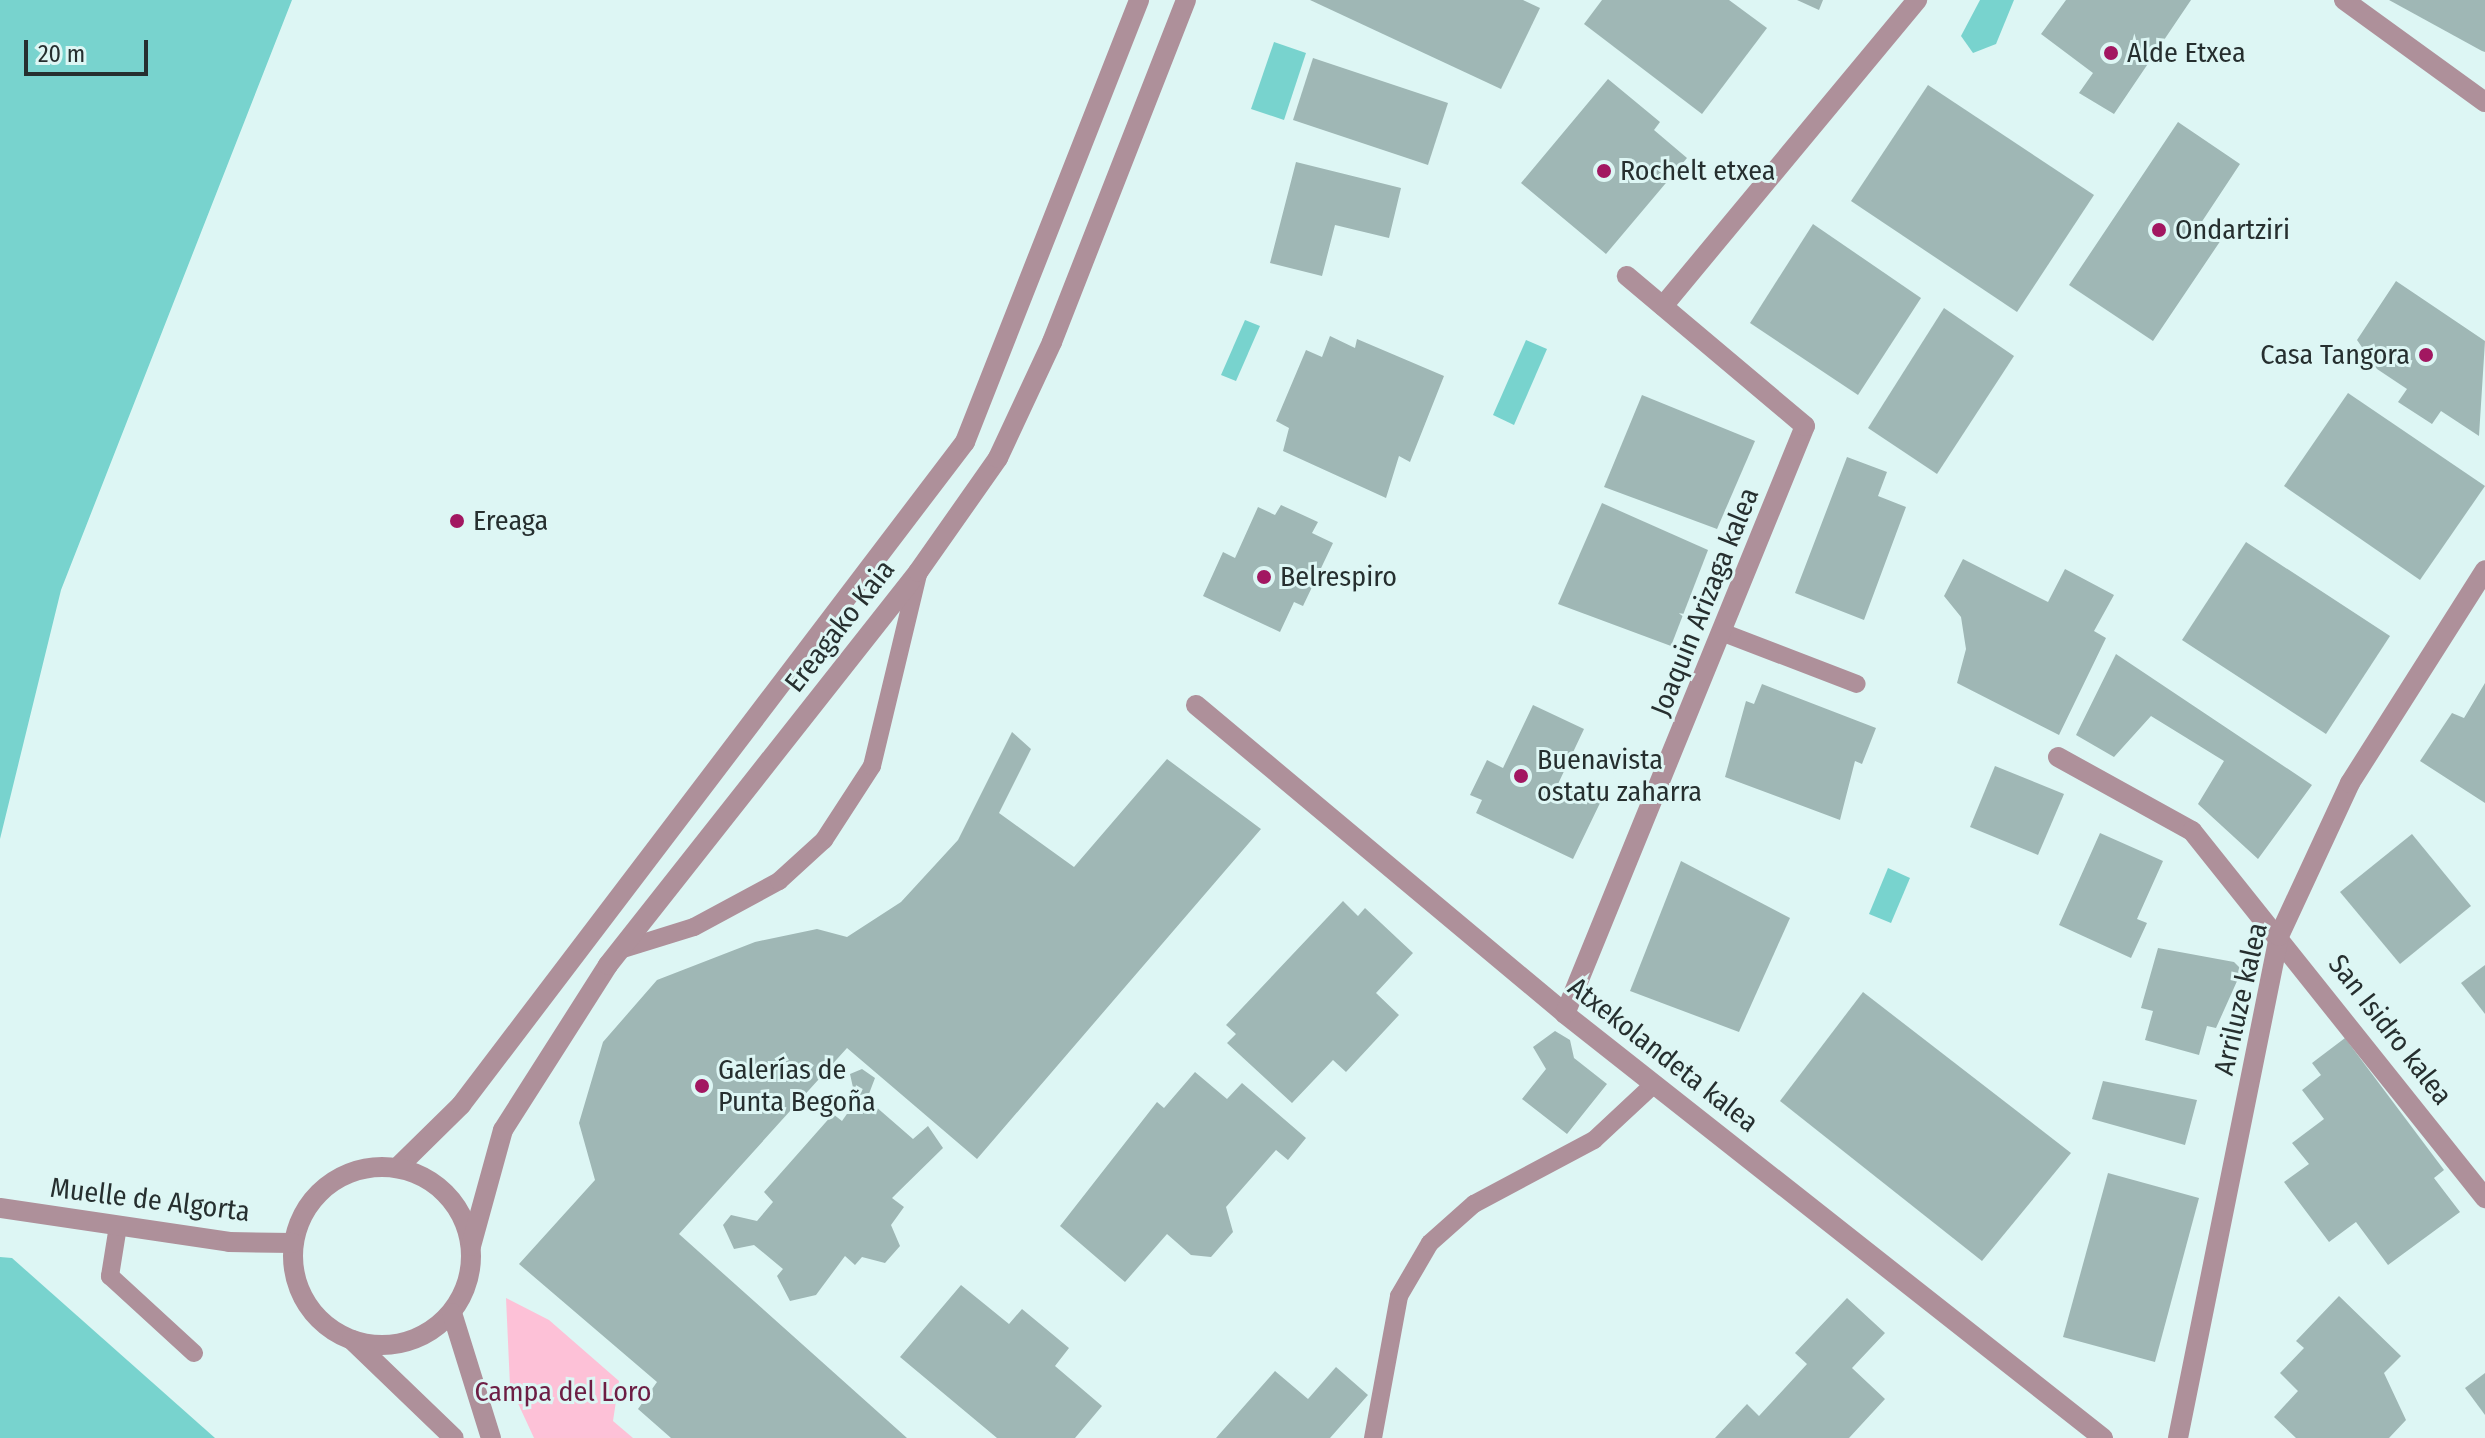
<!DOCTYPE html>
<html>
<head>
<meta charset="utf-8">
<style>
  body { margin:0 }
  #map { position:relative; width:2485px; height:1438px; overflow:hidden; background:#ddf6f4; font-family:"Fira Sans Condensed",sans-serif }
  div>[style] { position:absolute }
  .green>* { inset:0; background:#fdc1d7 }
  .water>* { inset:0; background:#78d3ce }
  .building>* { inset:0; background:#9fb7b5 }
  .service>* { height:18px; margin:-9px; padding:0 9px; transform-origin:9px; border-radius:9px; background:#ae909a }
  .pedestrian>* { height:20px; margin:-10px; padding:0 10px; transform-origin:10px; border-radius:10px; background:#ae909a }
  .minor>* { height:20px; margin:-10px; padding:0 10px; transform-origin:10px; border-radius:10px; background:#ae909a }
  .minor>.ring { margin:-10px; padding:0; box-sizing:content-box; background:none; border:20px solid #ae909a; border-radius:50% }
  .dots>* { width:22px; height:22px; translate:-50% -50%; box-sizing:border-box; border:4px solid #ddf6f4; border-radius:50% }
  span { translate:-50% -50%; white-space:nowrap; text-align:center; line-height:1.15; -webkit-text-stroke:6px #ddf6f4; paint-order:stroke }
  .poi-label { font-size:28px; color:#262f2f }
  .left { translate:0 -50%; text-align:left }
  .right { translate:-100% -50%; text-align:right }
  .street-label { font-size:28px; color:#262f2f }
  .park-label { font-size:28px; color:#6d1e44 }
  .scale { position:absolute; left:24px; top:40px; width:124px; height:36px; box-sizing:border-box; border:4px solid #262f2f; border-top:0; padding-left:10px; font-size:24px; line-height:28px; white-space:nowrap; color:#262f2f; -webkit-text-stroke:6px #ddf6f4; paint-order:stroke }
</style>
</head>
<body>
<div id="map">
  <div class="green">
    <i style="clip-path:polygon(506px 1298px,549px 1320px,619px 1381px,613px 1421px,633px 1438px,534px 1438px,510px 1386px)"></i>
  </div>
  <div class="water">
    <i style="clip-path:polygon(0 0,292px 0,61px 590px,0 839px)"></i>
    <i style="clip-path:polygon(1980px 0,2014px 0,1996px 44px,1973px 53px,1961px 36px)"></i>
    <i style="clip-path:polygon(1274px 42px,1306px 53px,1284px 120px,1251px 109px)"></i>
    <i style="clip-path:polygon(1245px 320px,1260px 326px,1236px 381px,1221px 375px)"></i>
    <i style="clip-path:polygon(1526px 340px,1547px 349px,1514px 425px,1493px 415px)"></i>
    <i style="clip-path:polygon(1888px 868px,1910px 878px,1891px 923px,1869px 914px)"></i>
    <i style="clip-path:polygon(0 1257px,12px 1258px,215px 1438px,0 1438px)"></i>
  </div>
  <div class="building">
    <i style="clip-path:polygon(1310px 0,1523px 0,1540px 8px,1501px 89px)"></i>
    <i style="clip-path:polygon(1602px 0,1729px 0,1767px 28px,1702px 114px,1584px 24px)"></i>
    <i style="clip-path:polygon(1797px 0,1823px 0,1819px 10px)"></i>
    <i style="clip-path:polygon(2066px 0,2191px 0,2114px 114px,2079px 93px,2093px 73px,2041px 34px)"></i>
    <i style="clip-path:polygon(2389px 0,2485px 0,2485px 52px,2482px 51px)"></i>
    <i style="clip-path:polygon(1313px 58px,1448px 103px,1428px 165px,1293px 120px)"></i>
    <i style="clip-path:polygon(1608px 79px,1660px 122px,1654px 130px,1687px 158px,1606px 254px,1521px 183px)"></i>
    <i style="clip-path:polygon(1928px 85px,2094px 195px,2017px 312px,1851px 201px)"></i>
    <i style="clip-path:polygon(2178px 122px,2240px 164px,2201px 223px,2223px 237px,2153px 341px,2069px 285px)"></i>
    <i style="clip-path:polygon(1296px 162px,1401px 188px,1389px 238px,1335px 225px,1322px 276px,1270px 263px)"></i>
    <i style="clip-path:polygon(1813px 224px,1921px 298px,1858px 395px,1750px 323px)"></i>
    <i style="clip-path:polygon(2396px 281px,2485px 341px,2479px 436px,2441px 411px,2432px 424px,2398px 402px,2407px 389px,2377px 369px,2357px 340px)"></i>
    <i style="clip-path:polygon(1944px 308px,2014px 356px,1937px 474px,1868px 428px)"></i>
    <i style="clip-path:polygon(1330px 336px,1355px 348px,1357px 339px,1444px 376px,1410px 462px,1399px 456px,1386px 498px,1283px 451px,1289px 428px,1276px 421px,1306px 350px,1322px 357px)"></i>
    <i style="clip-path:polygon(2348px 393px,2485px 486px,2420px 580px,2284px 486px)"></i>
    <i style="clip-path:polygon(1642px 395px,1755px 441px,1717px 529px,1604px 487px)"></i>
    <i style="clip-path:polygon(1847px 457px,1887px 472px,1878px 496px,1906px 507px,1864px 620px,1795px 593px)"></i>
    <i style="clip-path:polygon(1602px 503px,1708px 550px,1671px 646px,1558px 604px)"></i>
    <i style="clip-path:polygon(1281px 505px,1318px 522px,1312px 533px,1333px 543px,1303px 606px,1294px 602px,1280px 632px,1203px 596px,1223px 552px,1235px 558px,1258px 507px,1275px 515px)"></i>
    <i style="clip-path:polygon(2246px 542px,2390px 636px,2326px 734px,2182px 640px)"></i>
    <i style="clip-path:polygon(1963px 559px,2048px 602px,2065px 569px,2114px 595px,2094px 631px,2106px 638px,2059px 735px,1957px 683px,1966px 649px,1961px 617px,1944px 596px)"></i>
    <i style="clip-path:polygon(2116px 654px,2312px 785px,2258px 859px,2198px 804px,2224px 761px,2151px 716px,2114px 757px,2076px 735px)"></i>
    <i style="clip-path:polygon(2485px 683px,2485px 803px,2420px 761px,2452px 713px,2464px 718px)"></i>
    <i style="clip-path:polygon(1762px 684px,1876px 728px,1862px 764px,1855px 761px,1840px 820px,1725px 777px,1746px 701px,1754px 704px)"></i>
    <i style="clip-path:polygon(1533px 705px,1584px 729px,1558px 784px,1600px 803px,1573px 859px,1476px 813px,1482px 800px,1470px 795px,1487px 760px,1503px 768px)"></i>
    <i style="clip-path:polygon(1012px 732px,1031px 749px,999px 813px,1074px 867px,1167px 759px,1261px 829px,977px 1159px,847px 1048px,679px 1234px,907px 1438px,671px 1438px,638px 1409px,657px 1382px,519px 1264px,595px 1180px,579px 1123px,603px 1042px,657px 980px,755px 942px,817px 929px,847px 937px,901px 902px,958px 840px)"></i>
    <i style="clip-path:polygon(1995px 766px,2064px 794px,2038px 855px,1970px 827px)"></i>
    <i style="clip-path:polygon(2100px 833px,2163px 861px,2137px 919px,2147px 923px,2131px 958px,2059px 925px)"></i>
    <i style="clip-path:polygon(2412px 834px,2471px 906px,2400px 964px,2340px 892px)"></i>
    <i style="clip-path:polygon(1681px 861px,1790px 918px,1739px 1032px,1630px 991px)"></i>
    <i style="clip-path:polygon(1343px 901px,1358px 916px,1365px 908px,1413px 953px,1376px 993px,1399px 1015px,1346px 1072px,1333px 1060px,1292px 1103px,1227px 1043px,1236px 1034px,1226px 1025px)"></i>
    <i style="clip-path:polygon(2158px 948px,2234px 962px,2242px 970px,2216px 1028px,2207px 1026px,2199px 1055px,2145px 1040px,2153px 1011px,2141px 1008px)"></i>
    <i style="clip-path:polygon(2485px 965px,2485px 1014px,2461px 983px)"></i>
    <i style="clip-path:polygon(1863px 992px,2071px 1153px,1982px 1261px,1780px 1101px)"></i>
    <i style="clip-path:polygon(1555px 1031px,1570px 1040px,1574px 1058px,1607px 1084px,1567px 1134px,1522px 1099px,1546px 1069px,1533px 1047px)"></i>
    <i style="clip-path:polygon(2345px 1038px,2444px 1170px,2434px 1178px,2460px 1212px,2388px 1265px,2356px 1222px,2329px 1242px,2284px 1182px,2309px 1164px,2292px 1143px,2324px 1119px,2302px 1090px,2321px 1075px,2312px 1063px)"></i>
    <i style="clip-path:polygon(862px 1069px,875px 1078px,867px 1099px,913px 1139px,928px 1126px,943px 1148px,892px 1198px,904px 1207px,891px 1225px,900px 1246px,885px 1263px,862px 1257px,855px 1265px,845px 1256px,816px 1295px,790px 1301px,777px 1276px,783px 1269px,754px 1245px,734px 1249px,723px 1225px,731px 1215px,757px 1221px,773px 1202px,764px 1192px,833px 1114px,842px 1121px,856px 1101px,850px 1074px)"></i>
    <i style="clip-path:polygon(1195px 1072px,1227px 1099px,1242px 1083px,1306px 1138px,1288px 1160px,1276px 1150px,1226px 1207px,1233px 1232px,1211px 1257px,1191px 1255px,1167px 1234px,1125px 1282px,1060px 1226px,1157px 1102px,1164px 1108px)"></i>
    <i style="clip-path:polygon(2103px 1081px,2197px 1100px,2185px 1145px,2092px 1119px)"></i>
    <i style="clip-path:polygon(2108px 1173px,2199px 1198px,2155px 1362px,2063px 1337px)"></i>
    <i style="clip-path:polygon(961px 1285px,1009px 1324px,1022px 1309px,1069px 1348px,1055px 1366px,1102px 1406px,1075px 1438px,997px 1438px,900px 1357px)"></i>
    <i style="clip-path:polygon(2339px 1296px,2401px 1356px,2384px 1373px,2406px 1420px,2389px 1438px,2296px 1438px,2274px 1417px,2298px 1391px,2280px 1373px,2304px 1348px,2296px 1341px)"></i>
    <i style="clip-path:polygon(1847px 1298px,1885px 1333px,1852px 1368px,1885px 1399px,1849px 1438px,1715px 1438px,1747px 1404px,1759px 1416px,1807px 1364px,1795px 1353px)"></i>
    <i style="clip-path:polygon(1336px 1367px,1368px 1395px,1330px 1438px,1216px 1438px,1275px 1371px,1308px 1399px)"></i>
    <i style="clip-path:polygon(2485px 1373px,2485px 1415px,2465px 1388px)"></i>
  </div>
  <div class="service">
    <i style="left:1724px;top:633px;width:142px;rotate:21deg"></i>
    <i style="left:620px;top:950px;width:77px;rotate:-17.3deg"></i>
    <i style="left:694px;top:927px;width:97px;rotate:-28.4deg"></i>
    <i style="left:779px;top:881px;width:61px;rotate:-42.3deg"></i>
    <i style="left:824px;top:840px;width:88px;rotate:-57deg"></i>
    <i style="left:872px;top:766px;width:197px;rotate:-76.5deg"></i>
    <i style="left:118px;top:1226px;width:51px;rotate:99.1deg"></i>
    <i style="left:110px;top:1276px;width:114px;rotate:42.5deg"></i>
    <i style="left:1373px;top:1438px;width:144px;rotate:-79.6deg"></i>
    <i style="left:1399px;top:1296px;width:61px;rotate:-59.7deg"></i>
    <i style="left:1430px;top:1243px;width:59px;rotate:-41.6deg"></i>
    <i style="left:1474px;top:1204px;width:136px;rotate:-28.1deg"></i>
    <i style="left:1594px;top:1140px;width:82px;rotate:-43deg"></i>
  </div>
  <div class="pedestrian">
    <i style="left:2058px;top:757px;width:153px;rotate:28.9deg"></i>
    <i style="left:2192px;top:831px;width:470px;rotate:51.4deg"></i>
    <i style="left:397px;top:1168px;width:90px;rotate:-44.5deg"></i>
    <i style="left:461px;top:1105px;width:833px;rotate:-52.76deg"></i>
    <i style="left:965px;top:442px;width:475px;rotate:-68.5deg"></i>
  </div>
  <div class="minor">
    <i style="left:2344px;top:0;width:174px;rotate:35.9deg"></i>
    <i style="left:1663px;top:306px;width:398px;rotate:-50.3deg"></i>
    <i style="left:1196px;top:705px;width:481px;rotate:39.9deg"></i>
    <i style="left:1565px;top:1014px;width:685px;rotate:38.24deg"></i>
    <i style="left:1565px;top:1014px;width:635px;rotate:-67.8deg"></i>
    <i style="left:1805px;top:426px;width:233px;rotate:-139.9deg"></i>
    <i class="ring" style="left:293px;top:1167px;width:158px;height:158px"></i>
    <i style="left:0;top:1208px;width:232px;rotate:8.4deg"></i>
    <i style="left:229px;top:1242px;width:64px;rotate:0.9deg"></i>
    <i style="left:471px;top:1246px;width:120px;rotate:-74.6deg"></i>
    <i style="left:503px;top:1130px;width:196px;rotate:-57.5deg"></i>
    <i style="left:608px;top:965px;width:501px;rotate:-51.73deg"></i>
    <i style="left:918px;top:572px;width:139px;rotate:-54.9deg"></i>
    <i style="left:998px;top:458px;width:128px;rotate:-65deg"></i>
    <i style="left:1052px;top:342px;width:367px;rotate:-68.6deg"></i>
    <i style="left:452px;top:1313px;width:131px;rotate:72.7deg"></i>
    <i style="left:352px;top:1340px;width:141px;rotate:43.9deg"></i>
    <i style="left:2178px;top:1438px;width:512px;rotate:-78.62deg"></i>
    <i style="left:2279px;top:936px;width:169px;rotate:-65.1deg"></i>
    <i style="left:2350px;top:783px;width:252px;rotate:-57.6deg"></i>
  </div>
  <div class="dots">
    <i style="left:2111px;top:53px;background:#a21761"></i>
    <i style="left:1604px;top:171px;background:#a21761"></i>
    <i style="left:2159px;top:230px;background:#a21761"></i>
    <i style="left:2426px;top:355px;background:#a21761"></i>
    <i style="left:457px;top:521px;background:#a21761"></i>
    <i style="left:1264px;top:577px;background:#a21761"></i>
    <i style="left:1521px;top:776px;background:#a21761"></i>
    <i style="left:702px;top:1086px;background:#a21761"></i>
  </div>
  <div class="poi-label">
    <span class="left" style="left:2127px;top:53px">Alde Etxea</span>
    <span class="left" style="left:1620px;top:171px">Rochelt etxea</span>
    <span class="left" style="left:2175px;top:230px">Ondartziri</span>
    <span class="right" style="left:2410px;top:355px">Casa Tangora</span>
    <span class="left" style="left:473px;top:521px">Ereaga</span>
    <span class="left" style="left:1280px;top:577px">Belrespiro</span>
    <span class="left" style="left:1537px;top:776px">Buenavista<br>ostatu zaharra</span>
    <span class="left" style="left:718px;top:1086px">Galerías de<br>Punta Begoña</span>
  </div>
  <div class="street-label">
    <span style="left:1705px;top:602px;rotate:-68deg">Joaquin Arizaga kalea</span>
    <span style="left:840px;top:626px;rotate:-52deg">Ereagako Kaia</span>
    <span style="left:2241px;top:999px;rotate:-77deg">Arriluze kalea</span>
    <span style="left:2390px;top:1030px;rotate:52deg">San Isidro kalea</span>
    <span style="left:1663px;top:1055px;rotate:38deg">Atxekolandeta kalea</span>
    <span style="left:150px;top:1200px;rotate:7deg">Muelle de Algorta</span>
  </div>
  <div class="park-label">
    <span style="left:563px;top:1392px">Campa del Loro</span>
  </div>
  <div class="scale">20 m</div>
</div>
</body>
</html>
